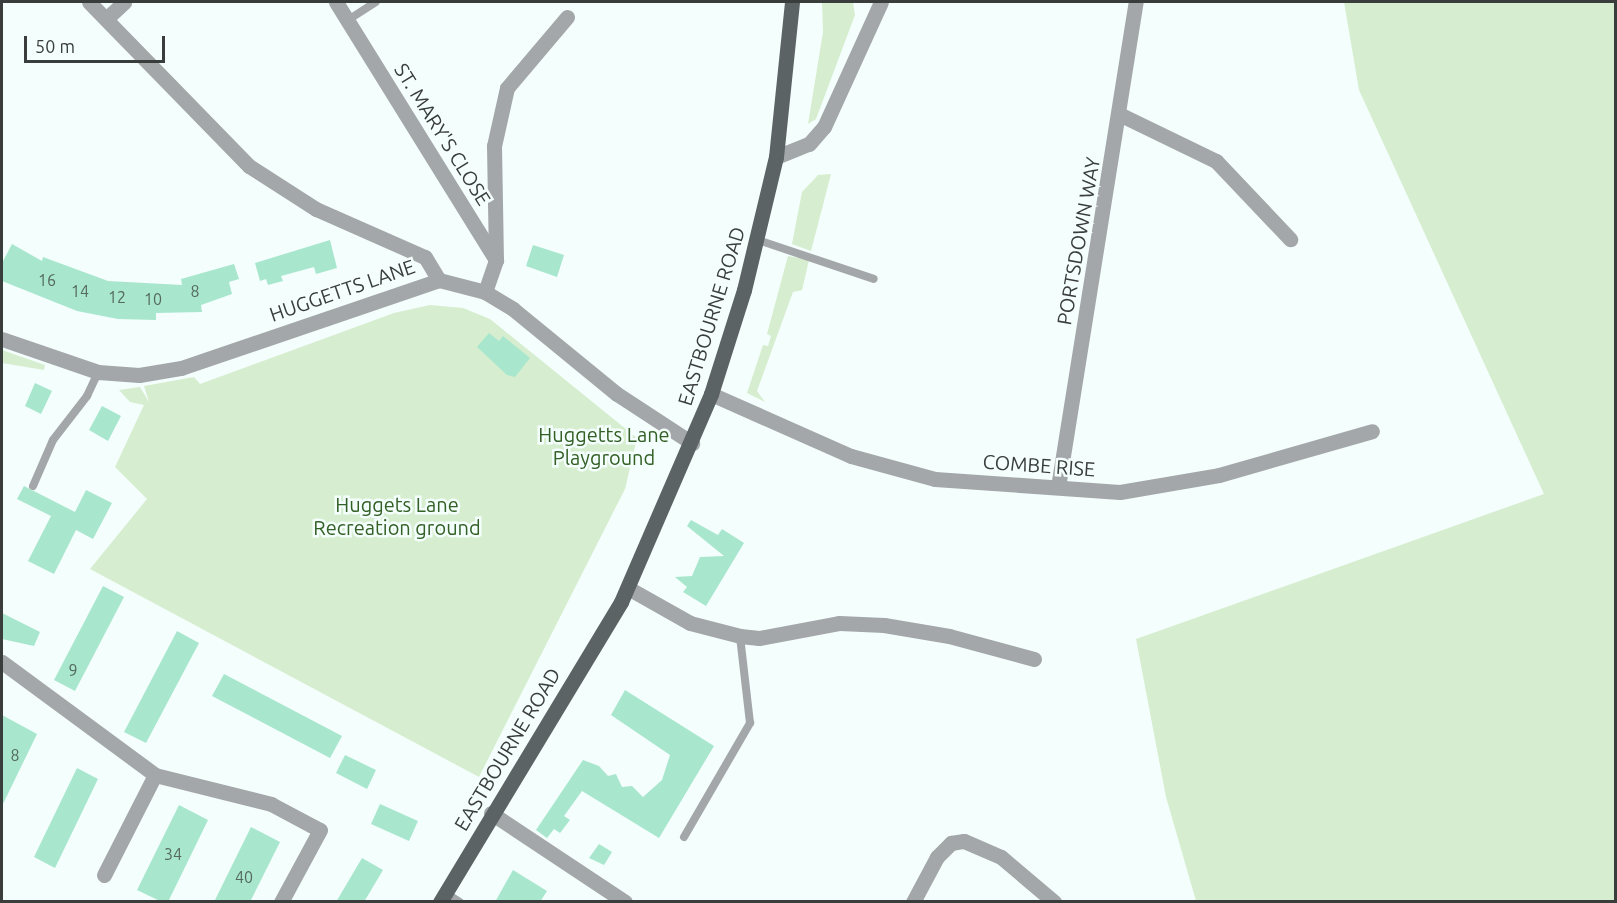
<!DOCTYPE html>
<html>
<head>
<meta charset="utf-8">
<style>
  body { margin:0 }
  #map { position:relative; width:1617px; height:903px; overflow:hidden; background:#f4fefd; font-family:Ubuntu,sans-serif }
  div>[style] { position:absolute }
  .green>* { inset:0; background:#d6eecf }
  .building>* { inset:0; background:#a8e7cd }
  .service>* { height:8px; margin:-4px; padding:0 4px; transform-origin:4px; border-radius:4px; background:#a4a7a9 }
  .minor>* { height:15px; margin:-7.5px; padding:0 7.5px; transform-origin:7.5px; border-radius:7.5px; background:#a4a7a9 }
  .tertiary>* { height:15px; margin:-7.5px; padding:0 7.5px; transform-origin:7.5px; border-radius:7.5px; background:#a4a7a9 }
  .primary>* { height:15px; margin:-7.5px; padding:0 7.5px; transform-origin:7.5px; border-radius:7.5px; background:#5c6365 }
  span { translate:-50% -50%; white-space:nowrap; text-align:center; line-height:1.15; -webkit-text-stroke:5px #f4fefd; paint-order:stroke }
  .number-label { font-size:16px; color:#556860 }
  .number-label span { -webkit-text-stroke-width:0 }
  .street-label { font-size:20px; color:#393d3c }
  .park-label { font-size:20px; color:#336025 }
  .frame { position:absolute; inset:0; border:3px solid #393d3c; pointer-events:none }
  .scale { position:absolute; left:24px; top:36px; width:141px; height:27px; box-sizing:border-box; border:3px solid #393d3c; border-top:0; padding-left:8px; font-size:18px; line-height:21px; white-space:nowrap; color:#393d3c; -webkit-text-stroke:4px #f4fefd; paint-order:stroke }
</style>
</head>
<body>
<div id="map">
  <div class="green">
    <i style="clip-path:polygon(822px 2px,853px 2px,855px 15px,816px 119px,808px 124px,823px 32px)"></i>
    <i style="clip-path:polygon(1344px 2px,1615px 2px,1615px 901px,1196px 901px,1166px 797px,1136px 639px,1544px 494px,1359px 90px)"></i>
    <i style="clip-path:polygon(831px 174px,811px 251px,792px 244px,802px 192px,818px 175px)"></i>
    <i style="clip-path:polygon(788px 256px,809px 260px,802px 290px,793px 292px,757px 391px,765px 402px,747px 393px,763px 345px,768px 346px,771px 336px,767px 334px)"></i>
    <i style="clip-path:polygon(430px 305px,463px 308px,490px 319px,637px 438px,625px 489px,479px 777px,90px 569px,147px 499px,115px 467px,144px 405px,130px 402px,119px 390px,140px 387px,149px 402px,144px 386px,194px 377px,200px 384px,394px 313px)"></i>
    <i style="clip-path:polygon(2px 350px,45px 365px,44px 370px,2px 363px)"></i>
  </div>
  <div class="building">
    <i style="clip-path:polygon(330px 240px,337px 268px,316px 274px,314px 267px,281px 276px,283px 281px,268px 285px,266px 279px,260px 281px,255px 263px)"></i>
    <i style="clip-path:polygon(12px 244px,42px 261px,43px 257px,108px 281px,182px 285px,181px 279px,234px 264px,239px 279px,229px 282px,232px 294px,201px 305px,202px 312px,156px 313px,156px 320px,118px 319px,77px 311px,2px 281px,2px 263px)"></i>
    <i style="clip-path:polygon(533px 245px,564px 255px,557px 277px,526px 266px)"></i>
    <i style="clip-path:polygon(489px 333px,499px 341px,503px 336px,530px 358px,515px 377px,507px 375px,477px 347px)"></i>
    <i style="clip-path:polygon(35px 383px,52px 391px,41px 414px,25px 406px)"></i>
    <i style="clip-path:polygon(102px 406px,121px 416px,108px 441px,89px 430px)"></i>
    <i style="clip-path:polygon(24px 486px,75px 512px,86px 490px,112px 503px,93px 539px,76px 530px,54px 574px,28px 561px,51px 516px,17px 499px)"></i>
    <i style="clip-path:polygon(691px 520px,718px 535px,722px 529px,744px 543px,706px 606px,683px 592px,687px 587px,675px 577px,692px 576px,700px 557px,724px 556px,687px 526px)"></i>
    <i style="clip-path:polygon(103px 586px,124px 597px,75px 691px,54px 680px)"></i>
    <i style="clip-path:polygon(2px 613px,40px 632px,34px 646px,2px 639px)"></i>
    <i style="clip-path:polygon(177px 631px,199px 643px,146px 743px,124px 732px)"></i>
    <i style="clip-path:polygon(224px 674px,342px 736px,330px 758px,212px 696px)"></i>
    <i style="clip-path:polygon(625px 690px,714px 746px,659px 838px,582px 791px,564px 816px,570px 820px,560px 833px,554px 829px,547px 838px,536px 830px,583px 760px,599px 766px,608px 776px,616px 774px,622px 787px,632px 786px,643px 797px,662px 780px,670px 755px,611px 715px)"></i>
    <i style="clip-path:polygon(2px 715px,37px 734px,2px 806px)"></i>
    <i style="clip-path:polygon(345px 755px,376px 770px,367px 789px,336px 773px)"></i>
    <i style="clip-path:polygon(77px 768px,98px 779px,55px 868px,34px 857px)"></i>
    <i style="clip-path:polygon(380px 804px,418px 821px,409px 841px,371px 824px)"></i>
    <i style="clip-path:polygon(179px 805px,208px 820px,168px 902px,162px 902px,137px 890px)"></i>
    <i style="clip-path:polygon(251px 827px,280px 842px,250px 902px,214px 902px)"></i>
    <i style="clip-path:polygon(599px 844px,612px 852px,604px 865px,589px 858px)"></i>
    <i style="clip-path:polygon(362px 858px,383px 870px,364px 902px,336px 902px)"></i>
    <i style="clip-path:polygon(513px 870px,547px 891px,540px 902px,495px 902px)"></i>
  </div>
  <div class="service">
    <i style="left:348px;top:20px;width:33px;rotate:-33deg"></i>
    <i style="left:758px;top:240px;width:122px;rotate:18.6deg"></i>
    <i style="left:33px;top:486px;width:50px;rotate:-66.5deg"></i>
    <i style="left:53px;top:440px;width:56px;rotate:-52.3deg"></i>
    <i style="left:87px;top:396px;width:26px;rotate:-65deg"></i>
    <i style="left:684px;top:837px;width:132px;rotate:-59.9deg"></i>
    <i style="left:750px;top:723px;width:88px;rotate:-96.6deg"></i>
    <i style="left:446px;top:893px;width:17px;rotate:33deg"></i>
  </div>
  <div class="minor">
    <i style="left:89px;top:2px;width:229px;rotate:45.7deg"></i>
    <i style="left:249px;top:166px;width:80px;rotate:32.7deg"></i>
    <i style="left:316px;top:209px;width:119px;rotate:23.8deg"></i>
    <i style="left:425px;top:257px;width:27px;rotate:59deg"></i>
    <i style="left:336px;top:2px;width:304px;rotate:58.2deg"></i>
    <i style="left:496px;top:260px;width:34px;rotate:109deg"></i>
    <i style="left:106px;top:19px;width:25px;rotate:-43deg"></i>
    <i style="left:1121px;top:115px;width:106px;rotate:25.8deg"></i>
    <i style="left:1216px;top:161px;width:108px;rotate:46.5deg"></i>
    <i style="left:496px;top:260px;width:114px;rotate:-91deg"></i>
    <i style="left:494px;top:146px;width:59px;rotate:-77.4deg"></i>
    <i style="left:507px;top:88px;width:93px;rotate:-49.8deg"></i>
    <i style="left:711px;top:394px;width:153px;rotate:23.9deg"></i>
    <i style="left:851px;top:456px;width:87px;rotate:15.3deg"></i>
    <i style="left:935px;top:479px;width:185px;rotate:4deg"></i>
    <i style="left:1120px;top:492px;width:100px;rotate:-9.7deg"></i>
    <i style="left:1219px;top:475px;width:159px;rotate:-16deg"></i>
    <i style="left:1058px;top:487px;width:491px;rotate:-80.9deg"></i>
    <i style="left:628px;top:588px;width:71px;rotate:29.4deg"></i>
    <i style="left:690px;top:623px;width:52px;rotate:14.6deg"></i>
    <i style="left:740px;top:636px;width:19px;rotate:6deg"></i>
    <i style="left:759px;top:638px;width:81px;rotate:-10.6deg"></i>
    <i style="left:839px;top:623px;width:45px;rotate:2.5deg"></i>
    <i style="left:884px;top:625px;width:66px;rotate:9.6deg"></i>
    <i style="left:949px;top:636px;width:88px;rotate:15.1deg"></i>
    <i style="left:2px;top:662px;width:190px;rotate:36.4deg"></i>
    <i style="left:155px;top:775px;width:120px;rotate:14deg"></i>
    <i style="left:271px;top:804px;width:55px;rotate:28deg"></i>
    <i style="left:320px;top:830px;width:82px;rotate:118.4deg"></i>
    <i style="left:491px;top:813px;width:161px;rotate:33.6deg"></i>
    <i style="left:104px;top:875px;width:112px;rotate:-63deg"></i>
    <i style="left:913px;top:902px;width:51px;rotate:-61.9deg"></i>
    <i style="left:937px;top:857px;width:20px;rotate:-45deg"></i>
    <i style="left:951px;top:843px;width:13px;rotate:-9deg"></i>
    <i style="left:964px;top:841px;width:40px;rotate:23.4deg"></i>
    <i style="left:1001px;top:857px;width:70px;rotate:40.3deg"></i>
  </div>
  <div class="tertiary">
    <i style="left:776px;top:157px;width:35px;rotate:-22deg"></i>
    <i style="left:809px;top:144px;width:23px;rotate:-49deg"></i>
    <i style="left:824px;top:127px;width:137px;rotate:-65.5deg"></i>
    <i style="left:2px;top:339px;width:102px;rotate:19deg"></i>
    <i style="left:98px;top:372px;width:41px;rotate:4.2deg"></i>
    <i style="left:139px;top:375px;width:43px;rotate:-9.5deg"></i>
    <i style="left:181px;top:368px;width:273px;rotate:-18.8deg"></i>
    <i style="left:439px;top:280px;width:48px;rotate:14.6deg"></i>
    <i style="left:485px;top:292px;width:33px;rotate:31deg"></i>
    <i style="left:513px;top:309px;width:134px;rotate:39.3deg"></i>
    <i style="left:617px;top:394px;width:90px;rotate:33.2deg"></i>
  </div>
  <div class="primary">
    <i style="left:440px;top:902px;width:350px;rotate:-58.9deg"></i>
    <i style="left:621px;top:602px;width:227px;rotate:-66.6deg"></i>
    <i style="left:711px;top:394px;width:109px;rotate:-72.4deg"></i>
    <i style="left:744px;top:290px;width:137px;rotate:-76.5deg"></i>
    <i style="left:776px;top:157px;width:156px;rotate:-84.1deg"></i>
  </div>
  <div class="number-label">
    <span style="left:47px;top:280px">16</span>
    <span style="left:80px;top:291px">14</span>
    <span style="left:195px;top:291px">8</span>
    <span style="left:117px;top:297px">12</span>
    <span style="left:153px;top:299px">10</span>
    <span style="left:73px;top:670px">9</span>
    <span style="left:15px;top:755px">8</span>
    <span style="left:173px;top:854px">34</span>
    <span style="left:244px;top:877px">40</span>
  </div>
  <div class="street-label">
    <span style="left:443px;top:134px;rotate:58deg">ST. MARY'S CLOSE</span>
    <span style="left:1078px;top:241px;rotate:-80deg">PORTSDOWN WAY</span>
    <span style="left:342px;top:290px;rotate:-19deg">HUGGETTS LANE</span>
    <span style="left:711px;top:316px;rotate:-73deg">EASTBOURNE ROAD</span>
    <span style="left:1039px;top:465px;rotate:4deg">COMBE RISE</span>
    <span style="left:507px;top:749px;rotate:-59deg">EASTBOURNE ROAD</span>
  </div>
  <div class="park-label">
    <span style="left:604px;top:446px">Huggetts Lane<br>Playground</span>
    <span style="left:397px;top:516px">Huggets Lane<br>Recreation ground</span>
  </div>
  <div class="frame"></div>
  <div class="scale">50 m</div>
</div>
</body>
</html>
